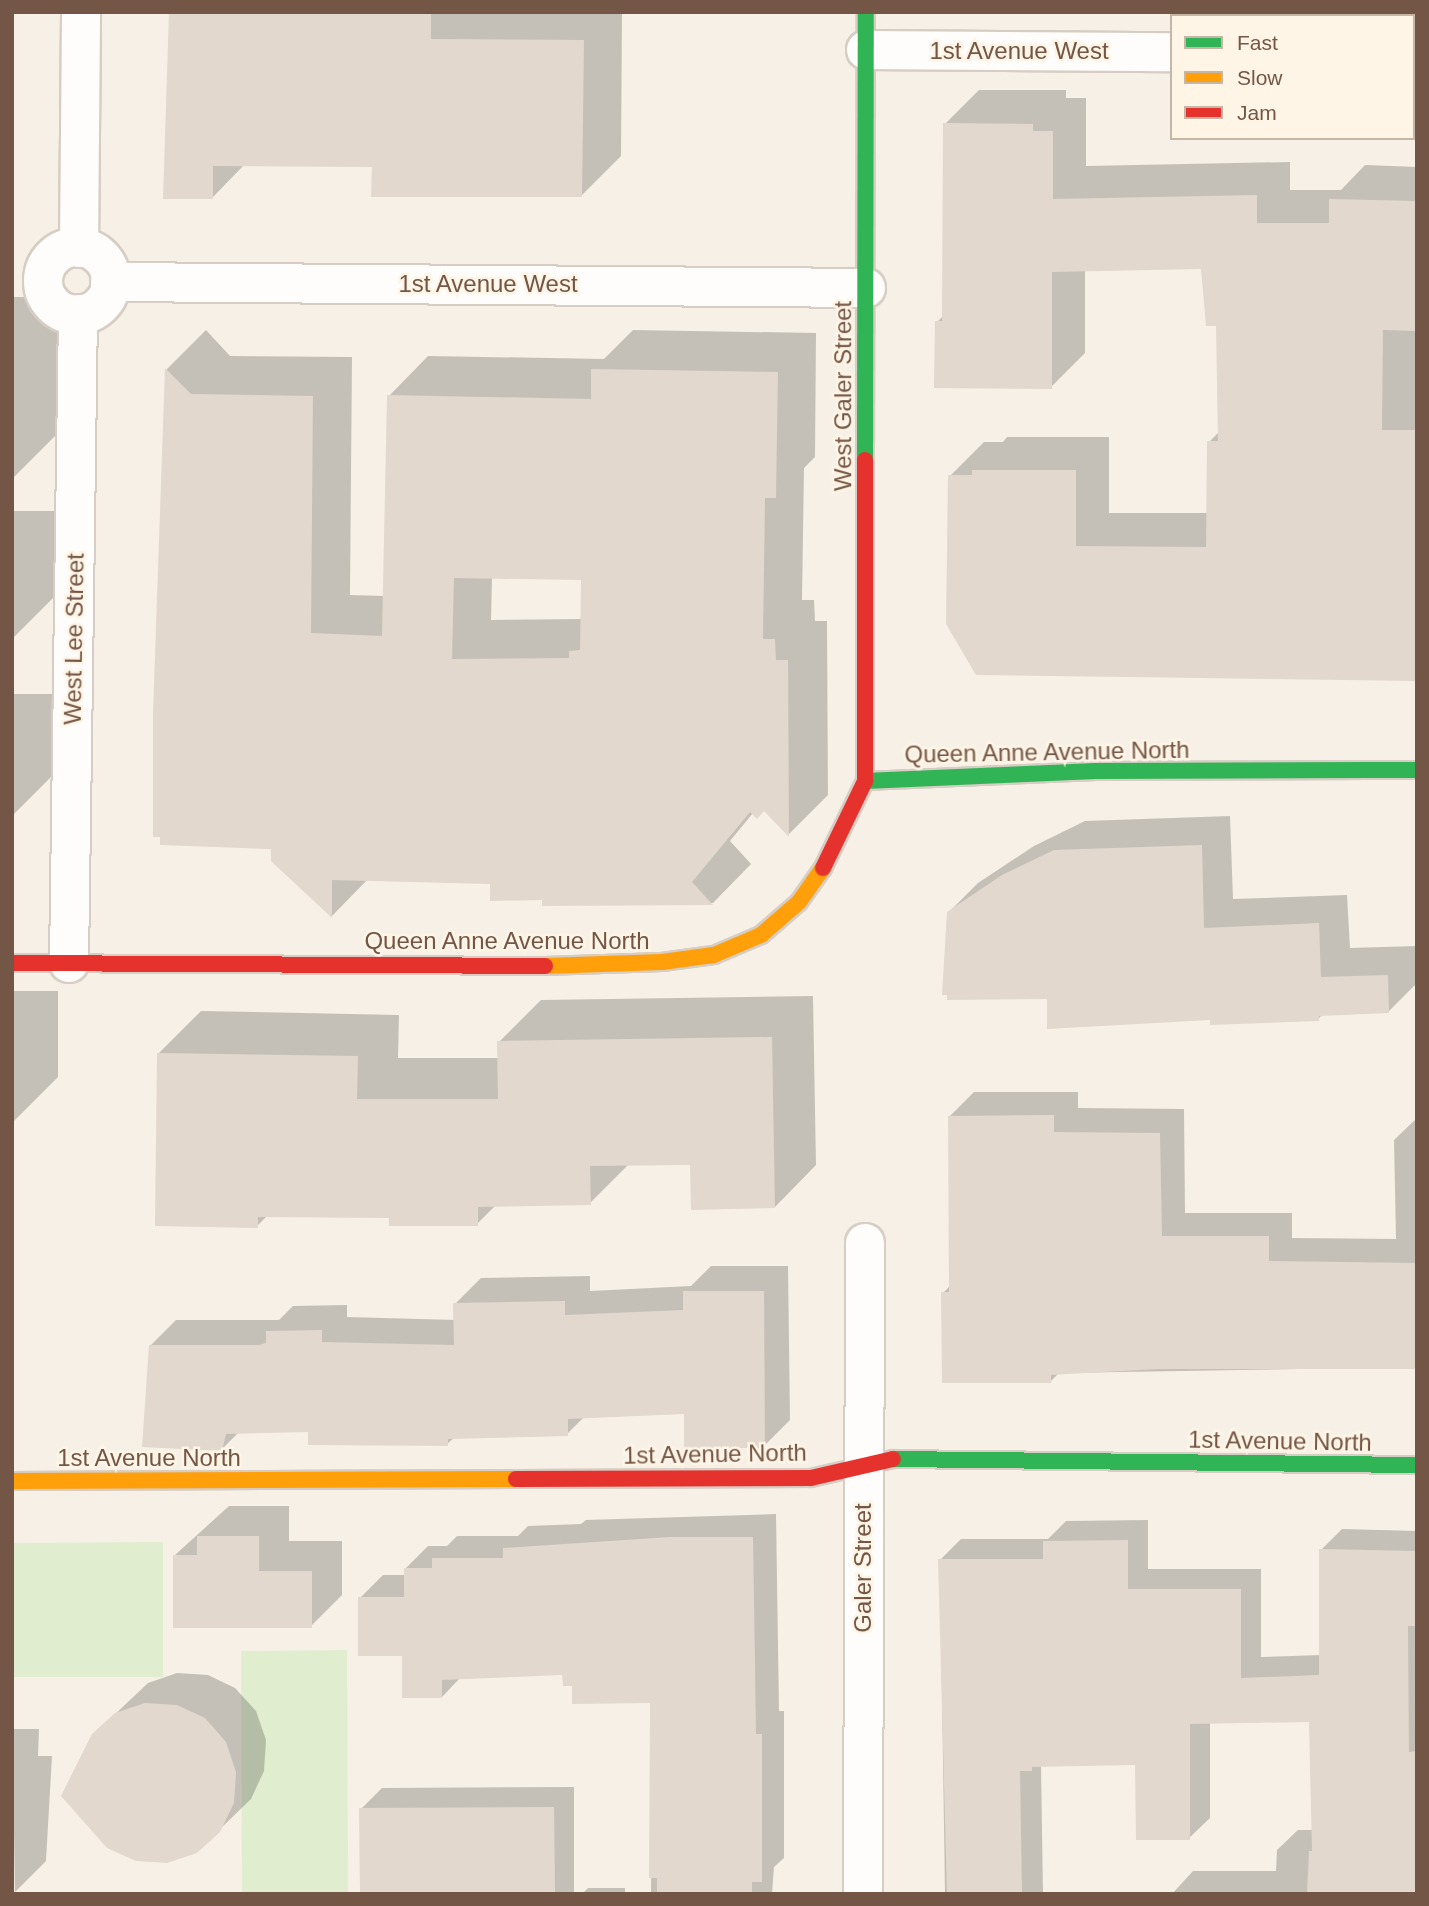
<!DOCTYPE html>
<html>
<head>
<meta charset="utf-8">
<style>
  body { margin:0 }
  #map { position:relative; width:1429px; height:1906px; overflow:hidden; background:#f6f0e6; font-family:Arial,sans-serif }
  div>[style] { position:absolute }
  .green>* { inset:0; background:#e1edcf }
  .shadow>* { inset:0; background:#0003 }
  .building>* { inset:0; background:#e2d8cd }
  .roads { filter:drop-shadow(2px 0 #d7cdc4) drop-shadow(-2px 0 #d7cdc4) drop-shadow(0 2px #d7cdc4) drop-shadow(0 -2px #d7cdc4) }
  .street>* { height:38px; margin:-19px; padding:0 19px; transform-origin:19px; border-radius:19px; background:#fefdfb }
  .street>.ring { margin:-19px; padding:0; box-sizing:content-box; background:none; border:38px solid #fefdfb; border-radius:50% }
  .fast>* { height:16px; margin:-8px; padding:0 8px; transform-origin:8px; border-radius:8px; background:#30b455 }
  .slow>* { height:16px; margin:-8px; padding:0 8px; transform-origin:8px; border-radius:8px; background:#ff9f0a }
  .jam>* { height:16px; margin:-8px; padding:0 8px; transform-origin:8px; border-radius:8px; background:#e5322d }
  span { translate:-50% -50%; white-space:nowrap; text-align:center; line-height:1.15; -webkit-text-stroke:5px #fff5e6; paint-order:stroke }
  .street-label { font-size:24px; color:#745646 }
  .frame { position:absolute; inset:0; border:14px solid #745646; pointer-events:none }
  .legend { position:absolute; left:1170px; top:14px; width:245px; height:126px; box-sizing:border-box; background:#fff5e6; border:2px solid #c7b5a6; margin:0; padding:9px 12px; list-style:none; font-size:21px; color:#745646 }
  .legend li { display:flex; align-items:center; gap:14px; height:35px }
  .legend b { width:35px; border:2px solid #c7b5a6 }
</style>
</head>
<body>
<div id="map">
  <div class="green">
    <i style="clip-path:polygon(163px 1542px,163px 1677px,12px 1677px,12px 1543px)"></i>
    <i style="clip-path:polygon(347px 1650px,348px 1894px,242px 1894px,241px 1651px)"></i>
  </div>
  <div class="shadow">
    <i style="clip-path:polygon(169px 12px,622px 12px,621px 156px,581px 196px,373px 166px,245px 164px,213px 197px)"></i>
    <i style="clip-path:polygon(979px 90px,1066px 90px,1066px 98px,1086px 98px,1086px 166px,1290px 162px,1290px 190px,1341px 190px,1365px 165px,1417px 167px,1417px 678px,977px 673px,950px 476px,984px 442px,1003px 442px,1007px 437px,1109px 437px,1109px 513px,1208px 513px,1209px 442px,1220px 431px,1218px 324px,1202px 268px,1085px 270px,1085px 353px,1051px 387px,937px 322px,944px 315px,945px 124px)"></i>
    <i style="clip-path:polygon(12px 297px,59px 297px,58px 433px,12px 479px)"></i>
    <i style="clip-path:polygon(evenodd,206px 330px,230px 356px,352px 357px,350px 595px,385px 596px,389px 396px,428px 356px,604px 359px,633px 330px,816px 333px,815px 457px,804px 468px,802px 600px,814px 600px,815px 621px,827px 621px,828px 795px,789px 834px,764px 809px,753px 813px,730px 841px,751px 864px,713px 903px,544px 904px,544px 899px,492px 882px,368px 879px,332px 916px,273px 848px,161px 843px,162px 835px,155px 835px,167px 369px,206px 330px,492px 577px,583px 579px,582px 619px,491px 620px,492px 577px)"></i>
    <i style="clip-path:polygon(12px 511px,55px 511px,54px 597px,12px 639px)"></i>
    <i style="clip-path:polygon(12px 694px,52px 694px,51px 777px,12px 816px)"></i>
    <i style="clip-path:polygon(1230px 816px,1233px 899px,1347px 895px,1350px 948px,1417px 946px,1417px 983px,1389px 1011px,1323px 1014px,1318px 1019px,1212px 1018px,1048px 998px,948px 913px,978px 883px,1034px 846px,1085px 821px)"></i>
    <i style="clip-path:polygon(12px 991px,58px 991px,58px 1077px,12px 1123px)"></i>
    <i style="clip-path:polygon(813px 996px,816px 1165px,775px 1207px,692px 1163px,629px 1164px,590px 1203px,496px 1205px,477px 1224px,391px 1216px,268px 1215px,257px 1226px,159px 1053px,201px 1011px,399px 1015px,398px 1058px,499px 1058px,499px 1042px,541px 1000px)"></i>
    <i style="clip-path:polygon(974px 1092px,1078px 1092px,1078px 1108px,1184px 1109px,1185px 1213px,1292px 1213px,1292px 1238px,1396px 1239px,1394px 1140px,1417px 1118px,1417px 1367px,1059px 1373px,1050px 1382px,943px 1293px,951px 1285px,950px 1116px)"></i>
    <i style="clip-path:polygon(711px 1266px,788px 1266px,790px 1420px,764px 1446px,686px 1412px,585px 1416px,567px 1434px,455px 1437px,447px 1444px,309px 1431px,239px 1432px,221px 1450px,150px 1346px,176px 1320px,279px 1320px,293px 1306px,347px 1305px,347px 1317px,456px 1320px,455px 1304px,481px 1278px,590px 1276px,590px 1291px,691px 1286px)"></i>
    <i style="clip-path:polygon(229px 1506px,289px 1506px,289px 1541px,342px 1541px,342px 1595px,311px 1626px,175px 1555px)"></i>
    <i style="clip-path:polygon(776px 1514px,779px 1711px,784px 1711px,784px 1858px,774px 1867px,772px 1894px,651px 1894px,652px 1702px,574px 1684px,564px 1673px,461px 1677px,442px 1697px,360px 1598px,383px 1575px,405px 1575px,405px 1569px,428px 1546px,447px 1546px,457px 1536px,518px 1536px,528px 1526px,581px 1524px,586px 1520px)"></i>
    <i style="clip-path:polygon(1148px 1520px,1148px 1569px,1261px 1569px,1261px 1657px,1321px 1655px,1321px 1550px,1342px 1529px,1417px 1531px,1417px 1894px,1172px 1894px,1193px 1871px,1276px 1871px,1277px 1850px,1298px 1830px,1314px 1830px,1311px 1720px,1210px 1722px,1210px 1818px,1189px 1838px,1137px 1764px,1041px 1765px,1043px 1894px,945px 1894px,940px 1560px,961px 1539px,1048px 1539px,1066px 1521px)"></i>
    <i style="clip-path:polygon(177px 1673px,208px 1675px,235px 1688px,256px 1711px,266px 1740px,264px 1771px,251px 1799px,219px 1830px,93px 1735px,148px 1683px)"></i>
    <i style="clip-path:polygon(12px 1715px,13px 1729px,39px 1729px,38px 1756px,52px 1756px,46px 1861px,15px 1892px)"></i>
    <i style="clip-path:polygon(574px 1787px,574px 1894px,362px 1894px,361px 1809px,382px 1788px)"></i>
    <i style="clip-path:polygon(588px 1888px,625px 1888px,625px 1894px,582px 1894px)"></i>
  </div>
  <div class="building">
    <i style="clip-path:polygon(169px 12px,431px 12px,431px 39px,584px 40px,582px 197px,371px 197px,372px 167px,213px 166px,213px 199px,163px 199px)"></i>
    <i style="clip-path:polygon(943px 123px,1033px 124px,1033px 131px,1053px 131px,1053px 199px,1257px 195px,1257px 223px,1329px 223px,1329px 199px,1417px 201px,1417px 331px,1383px 330px,1382px 430px,1417px 430px,1417px 681px,976px 675px,946px 624px,948px 475px,972px 475px,972px 470px,1076px 470px,1076px 546px,1206px 547px,1207px 441px,1218px 441px,1216px 326px,1206px 326px,1201px 269px,1052px 272px,1052px 389px,934px 388px,935px 321px,942px 321px)"></i>
    <i style="clip-path:polygon(evenodd,165px 368px,191px 394px,313px 396px,311px 633px,382px 636px,387px 395px,591px 399px,591px 369px,778px 372px,776px 498px,765px 498px,763px 639px,775px 639px,776px 660px,788px 660px,789px 837px,764px 811px,757px 819px,750px 812px,692px 882px,713px 905px,542px 906px,542px 900px,490px 901px,490px 884px,332px 880px,332px 918px,271px 861px,271px 849px,160px 845px,160px 837px,153px 837px,153px 713px,165px 368px,454px 578px,581px 580px,580px 650px,569px 651px,569px 658px,452px 659px,454px 578px)"></i>
    <i style="clip-path:polygon(1202px 845px,1204px 928px,1319px 923px,1321px 977px,1388px 975px,1389px 1013px,1319px 1016px,1319px 1021px,1210px 1025px,1210px 1020px,1047px 1029px,1047px 999px,947px 1000px,947px 995px,942px 995px,947px 912px,1002px 875px,1054px 850px)"></i>
    <i style="clip-path:polygon(772px 1037px,775px 1208px,691px 1210px,690px 1165px,590px 1166px,591px 1205px,478px 1207px,478px 1226px,389px 1226px,389px 1218px,258px 1217px,258px 1228px,155px 1226px,157px 1053px,358px 1056px,357px 1099px,498px 1099px,497px 1041px)"></i>
    <i style="clip-path:polygon(1054px 1115px,1054px 1132px,1160px 1133px,1162px 1236px,1269px 1236px,1269px 1261px,1417px 1263px,1417px 1369px,1158px 1369px,1051px 1375px,1051px 1383px,942px 1383px,941px 1292px,949px 1292px,948px 1116px)"></i>
    <i style="clip-path:polygon(683px 1291px,764px 1291px,765px 1448px,684px 1448px,684px 1414px,568px 1419px,568px 1436px,448px 1439px,448px 1446px,308px 1445px,308px 1432px,226px 1434px,222px 1451px,142px 1447px,149px 1345px,259px 1345px,266px 1343px,266px 1331px,322px 1330px,322px 1342px,454px 1345px,453px 1303px,565px 1301px,565px 1315px,683px 1310px)"></i>
    <i style="clip-path:polygon(197px 1536px,259px 1536px,259px 1571px,312px 1571px,312px 1628px,173px 1628px,173px 1555px,197px 1555px)"></i>
    <i style="clip-path:polygon(670px 1537px,753px 1537px,756px 1734px,762px 1734px,762px 1882px,752px 1882px,752px 1894px,657px 1894px,657px 1878px,649px 1878px,650px 1703px,572px 1704px,572px 1686px,563px 1686px,562px 1675px,442px 1680px,442px 1698px,402px 1698px,402px 1656px,358px 1656px,358px 1597px,404px 1597px,404px 1568px,432px 1568px,432px 1558px,503px 1558px,503px 1548px)"></i>
    <i style="clip-path:polygon(1128px 1540px,1128px 1589px,1241px 1589px,1241px 1678px,1319px 1675px,1319px 1549px,1417px 1551px,1416px 1626px,1408px 1626px,1409px 1752px,1417px 1751px,1415px 1894px,1307px 1894px,1309px 1851px,1312px 1851px,1309px 1722px,1190px 1724px,1190px 1840px,1136px 1840px,1135px 1765px,1032px 1767px,1032px 1771px,1020px 1771px,1022px 1894px,947px 1894px,938px 1559px,1043px 1559px,1043px 1541px)"></i>
    <i style="clip-path:polygon(145px 1703px,177px 1705px,205px 1718px,226px 1742px,236px 1772px,234px 1803px,220px 1832px,197px 1853px,167px 1863px,136px 1861px,107px 1848px,61px 1796px,92px 1734px,115px 1713px)"></i>
    <i style="clip-path:polygon(554px 1807px,555px 1894px,360px 1894px,359px 1808px)"></i>
  </div>
  <div class="roads">
    <div class="street">
      <i style="left:866px;top:50px;width:306px;rotate:0.4deg"></i>
      <i style="left:1413px;top:53px;width:4px"></i>
      <i class="ring" style="left:43px;top:247px;width:30px;height:30px"></i>
      <i style="left:79px;top:248px;width:236px;rotate:-89.5deg"></i>
      <i style="left:110px;top:282px;width:756px;rotate:0.45deg"></i>
      <i style="left:69px;top:963px;width:649px;rotate:-89.21deg"></i>
      <i style="left:863px;top:1894px;width:651px;rotate:-89.82deg"></i>
    </div>
    <div class="fast">
      <i style="left:865px;top:460px;width:448px;rotate:-89.9deg"></i>
      <i style="left:865px;top:781px;width:231px;rotate:-2.5deg"></i>
      <i style="left:1096px;top:771px;width:321px;rotate:-0.2deg"></i>
      <i style="left:893px;top:1459px;width:524px;rotate:0.66deg"></i>
    </div>
    <div class="slow">
      <i style="left:545px;top:966px;width:117px;rotate:-2deg"></i>
      <i style="left:662px;top:962px;width:52px;rotate:-7.7deg"></i>
      <i style="left:714px;top:955px;width:51px;rotate:-23.1deg"></i>
      <i style="left:761px;top:935px;width:50px;rotate:-41deg"></i>
      <i style="left:799px;top:902px;width:42px;rotate:-54.8deg"></i>
      <i style="left:12px;top:1481px;width:504px;rotate:-0.23deg"></i>
    </div>
    <div class="jam">
      <i style="left:823px;top:868px;width:97px;rotate:-64.2deg"></i>
      <i style="left:865px;top:781px;width:321px;rotate:-90deg"></i>
      <i style="left:12px;top:963px;width:533px;rotate:0.32deg"></i>
      <i style="left:516px;top:1479px;width:295px;rotate:-0.2deg"></i>
      <i style="left:811px;top:1478px;width:84px;rotate:-13deg"></i>
    </div>
  </div>
  <div class="street-label">
    <span style="left:1019px;top:51px">1st Avenue West</span>
    <span style="left:488px;top:284px">1st Avenue West</span>
    <span style="left:843px;top:396px;rotate:-90deg">West Galer Street</span>
    <span style="left:74px;top:639px;rotate:-89deg">West Lee Street</span>
    <span style="left:1047px;top:752px;rotate:-1deg">Queen Anne Avenue North</span>
    <span style="left:507px;top:941px">Queen Anne Avenue North</span>
    <span style="left:1280px;top:1441px;rotate:1deg">1st Avenue North</span>
    <span style="left:715px;top:1454px;rotate:-1deg">1st Avenue North</span>
    <span style="left:149px;top:1458px">1st Avenue North</span>
    <span style="left:863px;top:1568px;rotate:-90deg">Galer Street</span>
  </div>
  <div class="frame"></div>
  <ul class="legend">
  <li><b style="height:9px;background:#30b455"></b>Fast</li>
  <li><b style="height:9px;background:#ff9f0a"></b>Slow</li>
  <li><b style="height:9px;background:#e5322d"></b>Jam</li>
  </ul>
</div>
</body>
</html>
